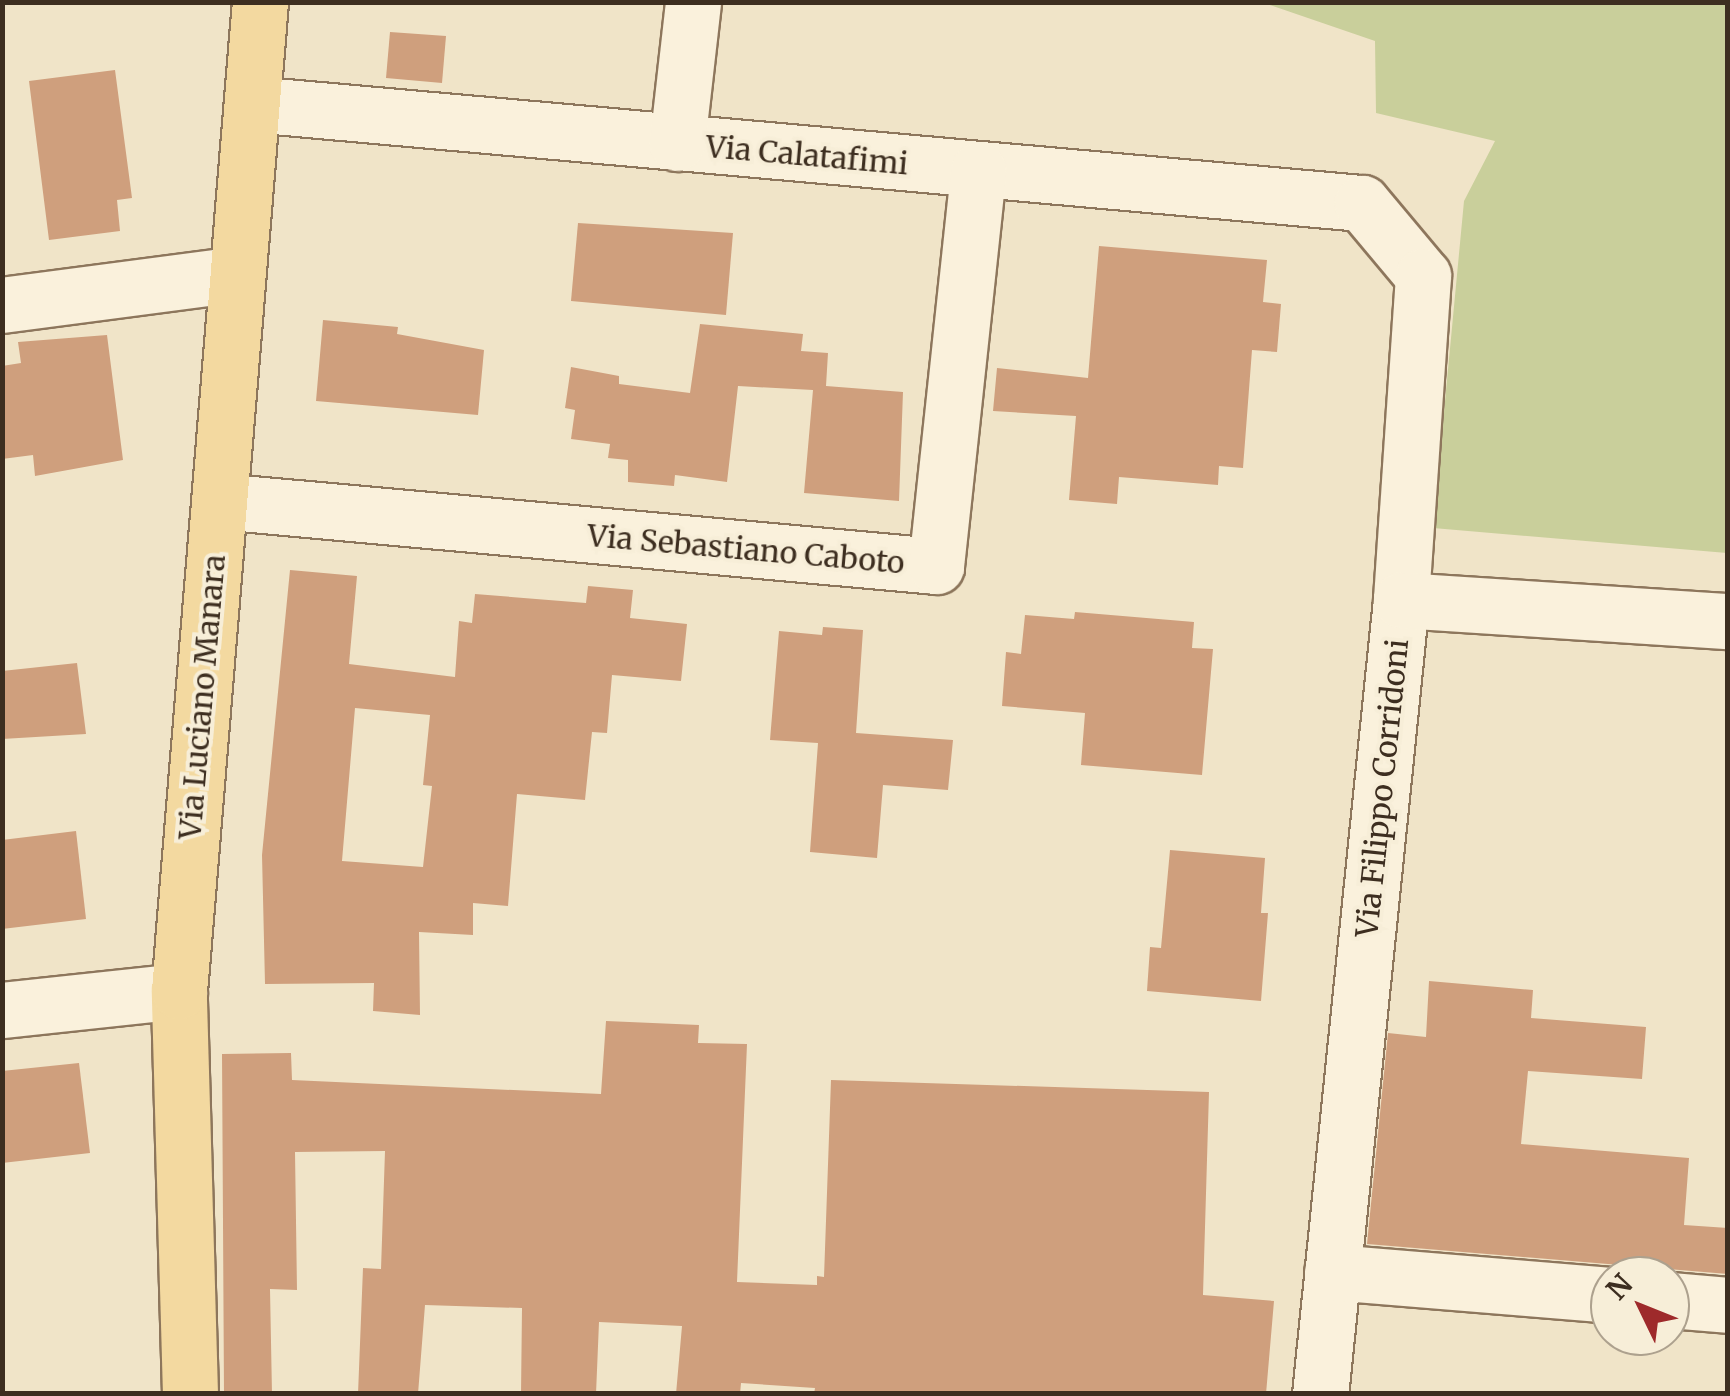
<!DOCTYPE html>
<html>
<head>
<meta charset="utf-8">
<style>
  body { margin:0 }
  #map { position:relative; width:1730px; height:1396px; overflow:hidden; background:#f0e4c8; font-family:Merriweather,serif }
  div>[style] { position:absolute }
  .green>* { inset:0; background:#c9cf9b }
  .building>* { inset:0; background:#cf9f7d }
  .roads { filter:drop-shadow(2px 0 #8d765c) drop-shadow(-2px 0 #8d765c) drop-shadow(0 2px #8d765c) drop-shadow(0 -2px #8d765c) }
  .minor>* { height:55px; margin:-27.5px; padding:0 27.5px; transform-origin:27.5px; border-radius:27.5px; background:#faf1dc }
  .major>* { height:55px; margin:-27.5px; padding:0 27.5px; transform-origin:27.5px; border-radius:27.5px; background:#f3d9a0 }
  span { translate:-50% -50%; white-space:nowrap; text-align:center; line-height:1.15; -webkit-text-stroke:8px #f7eed8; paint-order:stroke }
  .street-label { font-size:30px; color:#3d2e20 }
  .frame { position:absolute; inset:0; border:5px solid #3d2e20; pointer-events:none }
  .north { position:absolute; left:1590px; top:1256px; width:100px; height:100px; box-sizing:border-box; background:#f7eed8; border:2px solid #ada18e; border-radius:50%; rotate:313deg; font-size:28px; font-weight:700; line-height:40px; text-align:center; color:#3d2e20 }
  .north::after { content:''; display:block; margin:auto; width:35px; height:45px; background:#9e2a2b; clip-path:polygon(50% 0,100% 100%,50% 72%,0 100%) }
</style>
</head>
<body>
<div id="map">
  <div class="green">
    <i style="clip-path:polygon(1264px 3px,1727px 3px,1727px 553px,1433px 528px,1464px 201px,1495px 141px,1376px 113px,1375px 41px)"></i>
  </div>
  <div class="building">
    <i style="clip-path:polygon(390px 32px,446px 36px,442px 83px,386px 78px)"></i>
    <i style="clip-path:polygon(115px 70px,132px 198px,117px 200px,120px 231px,49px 240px,29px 81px)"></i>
    <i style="clip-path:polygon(578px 223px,733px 233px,726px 315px,571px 301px)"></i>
    <i style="clip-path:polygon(1099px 246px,1267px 260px,1263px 302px,1281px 304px,1277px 352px,1252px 350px,1243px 468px,1219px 466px,1218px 485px,1119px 477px,1117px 504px,1069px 500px,1076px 416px,993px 411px,997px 368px,1088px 378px)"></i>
    <i style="clip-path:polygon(323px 320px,398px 327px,397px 334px,484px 350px,478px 415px,316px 401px)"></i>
    <i style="clip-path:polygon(700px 324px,803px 334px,801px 351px,828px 353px,826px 386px,903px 392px,899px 501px,804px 493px,813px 390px,738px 386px,727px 482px,675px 475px,674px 486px,628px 482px,628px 460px,608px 458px,610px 444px,571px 439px,575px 410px,565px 408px,571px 367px,619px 376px,619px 384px,690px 393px)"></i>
    <i style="clip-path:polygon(107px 335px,123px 460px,35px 476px,33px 455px,2px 459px,2px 366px,21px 363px,18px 342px)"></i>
    <i style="clip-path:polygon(evenodd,290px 570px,357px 576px,349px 664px,455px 677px,459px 621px,472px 623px,475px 594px,586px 603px,588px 586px,633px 590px,630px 618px,687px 624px,681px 681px,612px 675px,607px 733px,592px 732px,585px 800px,517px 794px,508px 906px,473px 903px,473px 935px,419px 932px,420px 1015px,373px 1011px,374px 983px,265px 984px,262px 855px,290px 570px,355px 708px,430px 715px,423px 785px,432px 786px,423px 867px,342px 861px,355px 708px)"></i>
    <i style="clip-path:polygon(1075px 612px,1194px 622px,1192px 648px,1213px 649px,1202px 775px,1081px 765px,1085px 713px,1002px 706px,1006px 652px,1021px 654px,1025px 615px,1074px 619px)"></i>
    <i style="clip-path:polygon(823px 627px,863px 630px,856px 733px,953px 740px,948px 790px,883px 785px,877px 858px,810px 852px,818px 743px,770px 740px,779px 631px,822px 635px)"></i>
    <i style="clip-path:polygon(77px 663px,86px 734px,2px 739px,2px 671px)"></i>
    <i style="clip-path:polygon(76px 831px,86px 919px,2px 929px,2px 840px)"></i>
    <i style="clip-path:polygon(1170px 850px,1265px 858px,1261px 913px,1268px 913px,1261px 1001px,1147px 991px,1150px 947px,1161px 948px)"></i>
    <i style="clip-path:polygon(1429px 981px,1533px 990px,1531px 1018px,1646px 1027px,1642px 1079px,1528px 1071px,1521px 1144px,1689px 1158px,1684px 1225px,1728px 1228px,1728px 1274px,1367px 1244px,1388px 1033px,1426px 1037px)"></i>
    <i style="clip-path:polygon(606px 1021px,699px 1025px,698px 1043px,747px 1044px,737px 1282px,817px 1285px,817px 1276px,824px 1277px,831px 1080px,1209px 1092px,1203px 1295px,1274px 1301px,1266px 1394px,814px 1394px,815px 1388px,741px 1383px,740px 1394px,676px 1394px,682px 1326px,599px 1322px,596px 1394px,521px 1394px,522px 1308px,425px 1305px,418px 1394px,358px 1394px,363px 1268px,381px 1269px,385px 1151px,295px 1152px,297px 1290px,270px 1289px,272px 1394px,224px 1394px,222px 1054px,291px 1053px,292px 1080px,601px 1094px)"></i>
    <i style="clip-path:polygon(79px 1063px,90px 1153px,2px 1163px,2px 1071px)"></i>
  </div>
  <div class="roads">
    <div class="minor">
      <i style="left:252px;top:104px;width:1114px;rotate:5.1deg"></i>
      <i style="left:1362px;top:203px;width:95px;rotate:50.1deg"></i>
      <i style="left:1423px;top:276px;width:325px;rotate:93.9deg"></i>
      <i style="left:1401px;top:600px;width:798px;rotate:95.82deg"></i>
      <i style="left:677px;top:143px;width:142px;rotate:-83.5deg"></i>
      <i style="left:2px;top:305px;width:237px;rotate:-7.5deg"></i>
      <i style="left:219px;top:501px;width:720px;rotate:5.18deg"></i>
      <i style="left:936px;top:566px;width:398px;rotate:-83.9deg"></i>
      <i style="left:1401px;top:600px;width:328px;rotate:3.7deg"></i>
      <i style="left:2px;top:1010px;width:178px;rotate:-6.1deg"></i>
      <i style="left:1332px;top:1272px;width:279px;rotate:4.7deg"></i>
      <i style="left:1670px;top:1300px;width:58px;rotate:4.9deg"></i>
    </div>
    <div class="major">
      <i style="left:190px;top:1394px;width:403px;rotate:-91.6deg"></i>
      <i style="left:179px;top:991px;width:992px;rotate:-85.32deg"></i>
    </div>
  </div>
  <div class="street-label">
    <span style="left:807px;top:155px;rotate:5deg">Via Calatafimi</span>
    <span style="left:746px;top:549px;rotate:5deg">Via Sebastiano Caboto</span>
    <span style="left:202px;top:697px;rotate:-85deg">Via Luciano Manara</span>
    <span style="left:1382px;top:788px;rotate:-84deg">Via Filippo Corridoni</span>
  </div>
  <div class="frame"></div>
  <div class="north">N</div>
</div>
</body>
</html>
